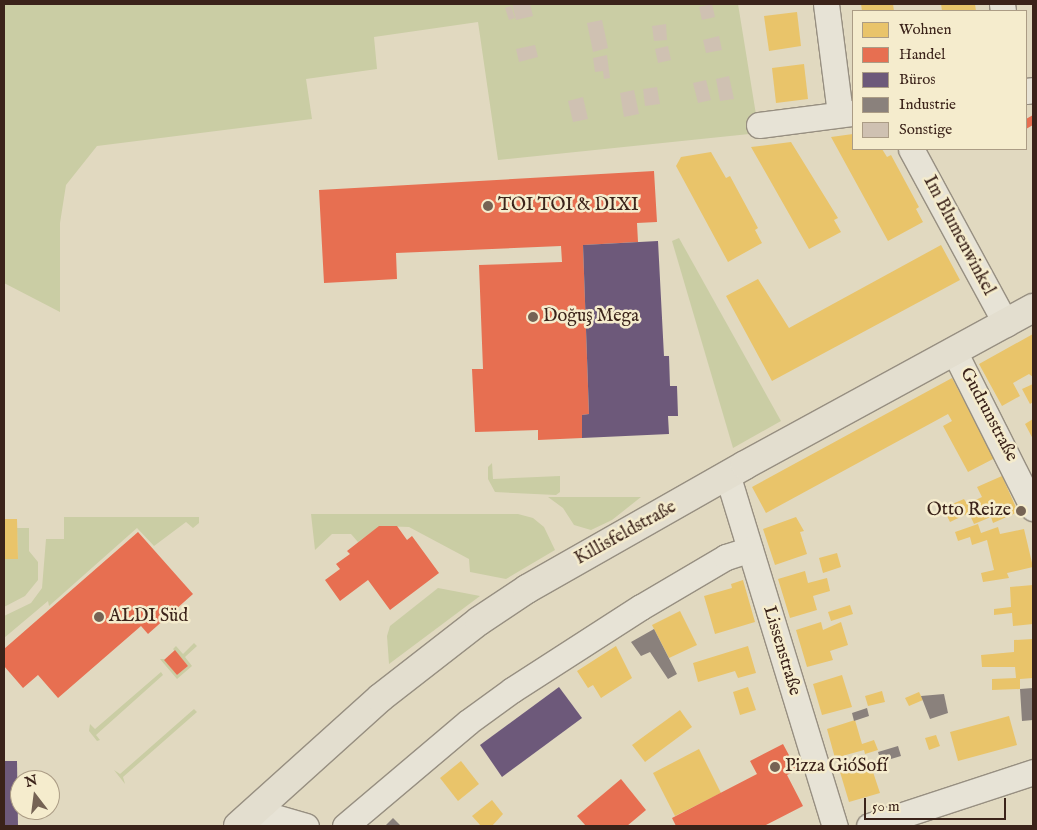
<!DOCTYPE html>
<html>
<head>
<meta charset="utf-8">
<style>
  body { margin:0 }
  #map { position:relative; width:1037px; height:830px; overflow:hidden; background:#e1d9c0; font-family:"IM FELL English",serif }
  div>[style] { position:absolute }
  .green>* { inset:0; background:#cacda4 }
  .homes>* { inset:0; background:#e9c46a }
  .shops>* { inset:0; background:#e76f51 }
  .offices>* { inset:0; background:#6d597a }
  .industry>* { inset:0; background:#8a817c }
  .building>* { inset:0; background:#cfc1b2 }
  .roads { filter:drop-shadow(1px 0 #978f81) drop-shadow(-1px 0 #978f81) drop-shadow(0 1px #978f81) drop-shadow(0 -1px #978f81) }
  .minor>* { height:25px; margin:-12.5px; padding:0 12.5px; transform-origin:12.5px; border-radius:12.5px; background:#e7e3d6 }
  .major>* { height:28px; margin:-14px; padding:0 14px; transform-origin:14px; border-radius:14px; background:#e3decf }
  .dots>* { width:14px; height:14px; translate:-50% -50%; box-sizing:border-box; border:2px solid #f5eccd; border-radius:50% }
  span { translate:-50% -50%; white-space:nowrap; text-align:center; line-height:1.15; -webkit-text-stroke:5px #f5eccd; paint-order:stroke }
  .poi-label { font-size:18px; color:#3b231a }
  .left { translate:0 -50%; text-align:left }
  .right { translate:-100% -50%; text-align:right }
  .street-label { font-size:18px; color:#3b231a }
  .frame { position:absolute; inset:0; border:5px solid #3b231a; pointer-events:none }
  .legend { position:absolute; left:852px; top:10px; width:175px; height:140px; box-sizing:border-box; background:#f5eccd; border:1px solid #ab9c85; margin:0; padding:6px 9px; list-style:none; font-size:15px; color:#3b231a }
  .legend li { display:flex; align-items:center; gap:10px; height:25px }
  .legend b { width:25px; border:1px solid #ab9c85 }
  .north { position:absolute; left:10px; top:770px; width:50px; height:50px; box-sizing:border-box; background:#f5eccd; border:1px solid #ab9c85; border-radius:50%; rotate:345deg; font-size:14px; font-weight:700; line-height:20px; text-align:center; color:#3b231a }
  .north::after { content:''; display:block; margin:auto; width:18px; height:22px; background:#756354; clip-path:polygon(50% 0,100% 100%,50% 72%,0 100%) }
  .scale { position:absolute; left:864px; top:798px; width:142px; height:22px; box-sizing:border-box; border:2px solid #3b231a; border-top:0; padding-left:6px; font-size:15px; line-height:18px; white-space:nowrap; color:#3b231a; -webkit-text-stroke:4px #f5eccd; paint-order:stroke }
</style>
</head>
<body>
<div id="map">
  <div class="green">
    <i style="clip-path:polygon(4px 4px,738px 4px,759px 133px,498px 160px,478px 22px,374px 37px,377px 69px,306px 79px,312px 119px,97px 146px,66px 185px,60px 223px,60px 312px,4px 283px)"></i>
    <i style="clip-path:polygon(679px 238px,781px 421px,733px 448px,672px 241px)"></i>
    <i style="clip-path:polygon(492px 463px,493px 479px,560px 476px,560px 492px,556px 495px,495px 492px,488px 479px,488px 467px)"></i>
    <i style="clip-path:polygon(548px 497px,641px 497px,612px 520px,591px 530px,574px 525px,563px 508px)"></i>
    <i style="clip-path:polygon(311px 514px,518px 514px,533px 518px,544px 527px,555px 550px,506px 579px,470px 572px,469px 559px,409px 527px,380px 526px,358px 542px,351px 534px,332px 534px,315px 550px)"></i>
    <i style="clip-path:polygon(64px 517px,199px 517px,199px 523px,193px 528px,186px 522px,154px 546px,137px 528px,49px 606px,48px 601px,4px 638px,4px 616px,31px 603px,42px 588px,46px 539px,64px 539px)"></i>
    <i style="clip-path:polygon(17px 528px,29px 528px,29px 551px,38px 562px,38px 580px,25px 596px,4px 607px,4px 559px,18px 559px)"></i>
    <i style="clip-path:polygon(438px 588px,480px 596px,389px 664px,387px 636px,390px 626px)"></i>
    <i style="clip-path:polygon(194px 643px,197px 646px,185px 657px,192px 666px,177px 679px,160px 659px,164px 659px,177px 675px,188px 666px,173px 649px,176px 646px,183px 654px)"></i>
    <i style="clip-path:polygon(161px 672px,163px 675px,96px 735px,100px 740px,97px 741px,89px 731px,90px 724px,95px 729px)"></i>
    <i style="clip-path:polygon(194px 709px,197px 712px,123px 777px,125px 784px,114px 770px,120px 774px)"></i>
  </div>
  <div class="homes">
    <i style="clip-path:polygon(861px 4px,893px 4px,894px 11px,862px 11px)"></i>
    <i style="clip-path:polygon(941px 4px,975px 4px,976px 11px,942px 11px)"></i>
    <i style="clip-path:polygon(797px 12px,801px 46px,769px 51px,764px 16px)"></i>
    <i style="clip-path:polygon(804px 64px,808px 99px,776px 103px,772px 68px)"></i>
    <i style="clip-path:polygon(853px 134px,853px 149px,882px 149px,887px 157px,891px 155px,919px 207px,916px 209px,923px 222px,888px 241px,831px 137px)"></i>
    <i style="clip-path:polygon(791px 142px,838px 218px,834px 220px,841px 232px,809px 249px,751px 147px)"></i>
    <i style="clip-path:polygon(711px 152px,726px 178px,730px 176px,758px 228px,755px 230px,762px 243px,728px 262px,676px 166px,681px 157px)"></i>
    <i style="clip-path:polygon(941px 245px,960px 280px,772px 381px,726px 296px,758px 279px,789px 328px)"></i>
    <i style="clip-path:polygon(1033px 334px,1033px 377px,1029px 374px,1013px 383px,1020px 396px,1002px 406px,979px 364px)"></i>
    <i style="clip-path:polygon(952px 378px,995px 458px,968px 472px,943px 426px,952px 421px,948px 414px,766px 513px,752px 487px)"></i>
    <i style="clip-path:polygon(1033px 384px,1033px 402px,1030px 404px,1022px 389px)"></i>
    <i style="clip-path:polygon(1033px 419px,1033px 439px,1025px 424px)"></i>
    <i style="clip-path:polygon(1002px 476px,1018px 512px,993px 523px,991px 517px,974px 524px,969px 513px,950px 522px,943px 508px,964px 499px,967px 504px,982px 497px,977px 487px)"></i>
    <i style="clip-path:polygon(796px 517px,804px 531px,800px 532px,807px 554px,775px 565px,763px 529px)"></i>
    <i style="clip-path:polygon(4px 519px,17px 519px,18px 559px,4px 559px)"></i>
    <i style="clip-path:polygon(978px 524px,981px 533px,998px 527px,1000px 534px,1024px 529px,1033px 567px,1007px 573px,1009px 578px,983px 582px,981px 573px,994px 570px,987px 540px,972px 545px,970px 537px,958px 541px,955px 532px)"></i>
    <i style="clip-path:polygon(837px 553px,841px 567px,823px 573px,819px 558px)"></i>
    <i style="clip-path:polygon(805px 571px,808px 583px,827px 578px,830px 591px,813px 596px,817px 610px,790px 618px,778px 579px)"></i>
    <i style="clip-path:polygon(743px 580px,755px 622px,715px 634px,704px 596px,732px 588px,731px 584px)"></i>
    <i style="clip-path:polygon(1033px 585px,1033px 624px,1013px 626px,1012px 613px,994px 615px,994px 609px,1011px 607px,1010px 587px)"></i>
    <i style="clip-path:polygon(850px 605px,853px 614px,831px 621px,828px 612px)"></i>
    <i style="clip-path:polygon(680px 611px,697px 645px,669px 658px,652px 625px)"></i>
    <i style="clip-path:polygon(821px 622px,823px 630px,841px 622px,848px 645px,830px 651px,833px 660px,807px 667px,796px 630px)"></i>
    <i style="clip-path:polygon(1033px 639px,1033px 678px,1020px 679px,1020px 689px,992px 690px,992px 679px,1016px 678px,1015px 667px,982px 667px,981px 655px,1014px 652px,1014px 640px)"></i>
    <i style="clip-path:polygon(616px 646px,632px 678px,601px 698px,593px 685px,588px 688px,577px 671px)"></i>
    <i style="clip-path:polygon(748px 646px,756px 673px,738px 678px,735px 671px,698px 682px,693px 663px)"></i>
    <i style="clip-path:polygon(842px 675px,852px 707px,822px 715px,813px 684px)"></i>
    <i style="clip-path:polygon(748px 687px,756px 710px,740px 715px,733px 692px)"></i>
    <i style="clip-path:polygon(882px 691px,885px 702px,868px 706px,865px 696px)"></i>
    <i style="clip-path:polygon(919px 692px,923px 700px,909px 706px,905px 698px)"></i>
    <i style="clip-path:polygon(680px 710px,692px 727px,645px 762px,632px 745px)"></i>
    <i style="clip-path:polygon(1009px 716px,1017px 745px,958px 761px,950px 732px)"></i>
    <i style="clip-path:polygon(855px 720px,862px 744px,874px 740px,878px 750px,865px 754px,864px 750px,835px 758px,827px 729px)"></i>
    <i style="clip-path:polygon(936px 735px,940px 746px,929px 750px,925px 738px)"></i>
    <i style="clip-path:polygon(699px 749px,721px 793px,675px 816px,653px 773px)"></i>
    <i style="clip-path:polygon(461px 761px,479px 784px,458px 801px,440px 778px)"></i>
    <i style="clip-path:polygon(870px 763px,880px 793px,849px 802px,840px 772px)"></i>
    <i style="clip-path:polygon(492px 800px,503px 814px,492px 826px,481px 826px,472px 816px)"></i>
  </div>
  <div class="shops">
    <i style="clip-path:polygon(1033px 115px,1033px 125px,1026px 129px,1026px 119px)"></i>
    <i style="clip-path:polygon(654px 171px,657px 222px,637px 223px,638px 242px,583px 245px,589px 414px,582px 415px,582px 438px,538px 440px,538px 430px,475px 432px,472px 369px,483px 369px,479px 265px,562px 262px,561px 246px,396px 253px,397px 279px,324px 283px,319px 190px)"></i>
    <i style="clip-path:polygon(379px 526px,397px 526px,407px 540px,412px 536px,439px 573px,390px 610px,368px 580px,340px 601px,325px 580px,340px 569px,336px 564px,350px 554px,347px 551px)"></i>
    <i style="clip-path:polygon(138px 532px,193px 594px,148px 634px,141px 626px,58px 698px,38px 675px,23px 688px,4px 666px,4px 649px)"></i>
    <i style="clip-path:polygon(175px 650px,188px 666px,177px 675px,164px 660px)"></i>
    <i style="clip-path:polygon(783px 744px,797px 770px,787px 775px,803px 806px,764px 826px,676px 826px,672px 818px,757px 774px,750px 761px)"></i>
    <i style="clip-path:polygon(621px 779px,646px 810px,627px 826px,586px 826px,577px 816px)"></i>
  </div>
  <div class="offices">
    <i style="clip-path:polygon(658px 241px,664px 356px,669px 356px,670px 386px,677px 386px,678px 416px,668px 416px,669px 434px,582px 438px,582px 415px,589px 414px,583px 245px)"></i>
    <i style="clip-path:polygon(559px 687px,582px 718px,502px 777px,480px 745px)"></i>
    <i style="clip-path:polygon(4px 761px,17px 761px,18px 826px,4px 826px)"></i>
  </div>
  <div class="industry">
    <i style="clip-path:polygon(654px 629px,677px 674px,668px 679px,650px 652px,641px 656px,631px 642px)"></i>
    <i style="clip-path:polygon(1033px 688px,1033px 720px,1022px 721px,1020px 689px)"></i>
    <i style="clip-path:polygon(944px 694px,948px 713px,930px 719px,921px 696px)"></i>
    <i style="clip-path:polygon(867px 708px,869px 716px,854px 721px,852px 713px)"></i>
    <i style="clip-path:polygon(898px 746px,901px 756px,881px 762px,878px 752px)"></i>
    <i style="clip-path:polygon(393px 818px,401px 826px,385px 826px)"></i>
  </div>
  <div class="building">
    <i style="clip-path:polygon(512px 4px,530px 4px,533px 16px,516px 20px)"></i>
    <i style="clip-path:polygon(712px 4px,715px 17px,702px 20px,699px 7px)"></i>
    <i style="clip-path:polygon(511px 6px,515px 18px,509px 20px,505px 8px)"></i>
    <i style="clip-path:polygon(602px 20px,608px 48px,593px 52px,587px 23px)"></i>
    <i style="clip-path:polygon(666px 24px,667px 40px,654px 41px,652px 26px)"></i>
    <i style="clip-path:polygon(719px 36px,722px 50px,706px 53px,703px 40px)"></i>
    <i style="clip-path:polygon(535px 45px,538px 57px,519px 62px,516px 49px)"></i>
    <i style="clip-path:polygon(668px 46px,671px 60px,658px 63px,655px 49px)"></i>
    <i style="clip-path:polygon(607px 55px,610px 78px,604px 79px,603px 71px,595px 72px,593px 58px)"></i>
    <i style="clip-path:polygon(729px 76px,734px 99px,720px 101px,716px 79px)"></i>
    <i style="clip-path:polygon(706px 80px,711px 100px,698px 103px,693px 83px)"></i>
    <i style="clip-path:polygon(657px 87px,660px 104px,645px 106px,643px 89px)"></i>
    <i style="clip-path:polygon(634px 90px,639px 114px,624px 117px,620px 93px)"></i>
    <i style="clip-path:polygon(583px 97px,588px 119px,573px 122px,568px 101px)"></i>
  </div>
  <div class="roads">
    <div class="minor">
      <i style="left:826px;top:4px;width:111px;rotate:82.7deg"></i>
      <i style="left:1002px;top:4px;width:7px;rotate:82deg"></i>
      <i style="left:1026px;top:91px;width:7px;rotate:-8deg"></i>
      <i style="left:759px;top:125px;width:95px;rotate:-7.3deg"></i>
      <i style="left:911px;top:149px;width:199px;rotate:61.5deg"></i>
      <i style="left:954px;top:351px;width:176px;rotate:63.3deg"></i>
      <i style="left:728px;top:477px;width:365px;rotate:73deg"></i>
      <i style="left:254px;top:811px;width:54px;rotate:16.1deg"></i>
      <i style="left:345px;top:826px;width:161px;rotate:-40.2deg"></i>
      <i style="left:468px;top:722px;width:54px;rotate:-36deg"></i>
      <i style="left:512px;top:690px;width:153px;rotate:-32.8deg"></i>
      <i style="left:641px;top:607px;width:99px;rotate:-30.5deg"></i>
      <i style="left:726px;top:557px;width:25px;rotate:-18deg"></i>
      <i style="left:869px;top:826px;width:173px;rotate:-18.2deg"></i>
    </div>
    <div class="major">
      <i style="left:238px;top:826px;width:191px;rotate:-42deg"></i>
      <i style="left:380px;top:698px;width:125px;rotate:-37.9deg"></i>
      <i style="left:479px;top:621px;width:58px;rotate:-33.7deg"></i>
      <i style="left:527px;top:589px;width:251px;rotate:-29.6deg"></i>
      <i style="left:745px;top:465px;width:328px;rotate:-28.6deg"></i>
    </div>
  </div>
  <div class="dots">
    <i style="left:488px;top:206px;background:#756354"></i>
    <i style="left:533px;top:317px;background:#756354"></i>
    <i style="left:1021px;top:511px;background:#756354"></i>
    <i style="left:99px;top:617px;background:#756354"></i>
    <i style="left:775px;top:767px;background:#756354"></i>
  </div>
  <div class="poi-label">
    <span class="left" style="left:498px;top:206px">TOI TOI &amp; DIXI</span>
    <span class="left" style="left:543px;top:317px">Doğuş Mega</span>
    <span class="right" style="left:1011px;top:511px">Otto Reize</span>
    <span class="left" style="left:109px;top:617px">ALDI Süd</span>
    <span class="left" style="left:785px;top:767px">Pizza GióSofí</span>
  </div>
  <div class="street-label">
    <span style="left:958px;top:236px;rotate:62deg">Im Blumenwinkel</span>
    <span style="left:988px;top:415px;rotate:62deg">Gudrunstraße</span>
    <span style="left:626px;top:534px;rotate:-29deg">Killisfeldstraße</span>
    <span style="left:781px;top:651px;rotate:73deg">Lissenstraße</span>
  </div>
  <div class="frame"></div>
  <ul class="legend">
  <li><b style="height:14px;background:#e9c46a"></b>Wohnen</li>
  <li><b style="height:14px;background:#e76f51"></b>Handel</li>
  <li><b style="height:14px;background:#6d597a"></b>Büros</li>
  <li><b style="height:14px;background:#8a817c"></b>Industrie</li>
  <li><b style="height:14px;background:#cfc1b2"></b>Sonstige</li>
  </ul>
  <div class="north">N</div>
  <div class="scale">50 m</div>
</div>
</body>
</html>
